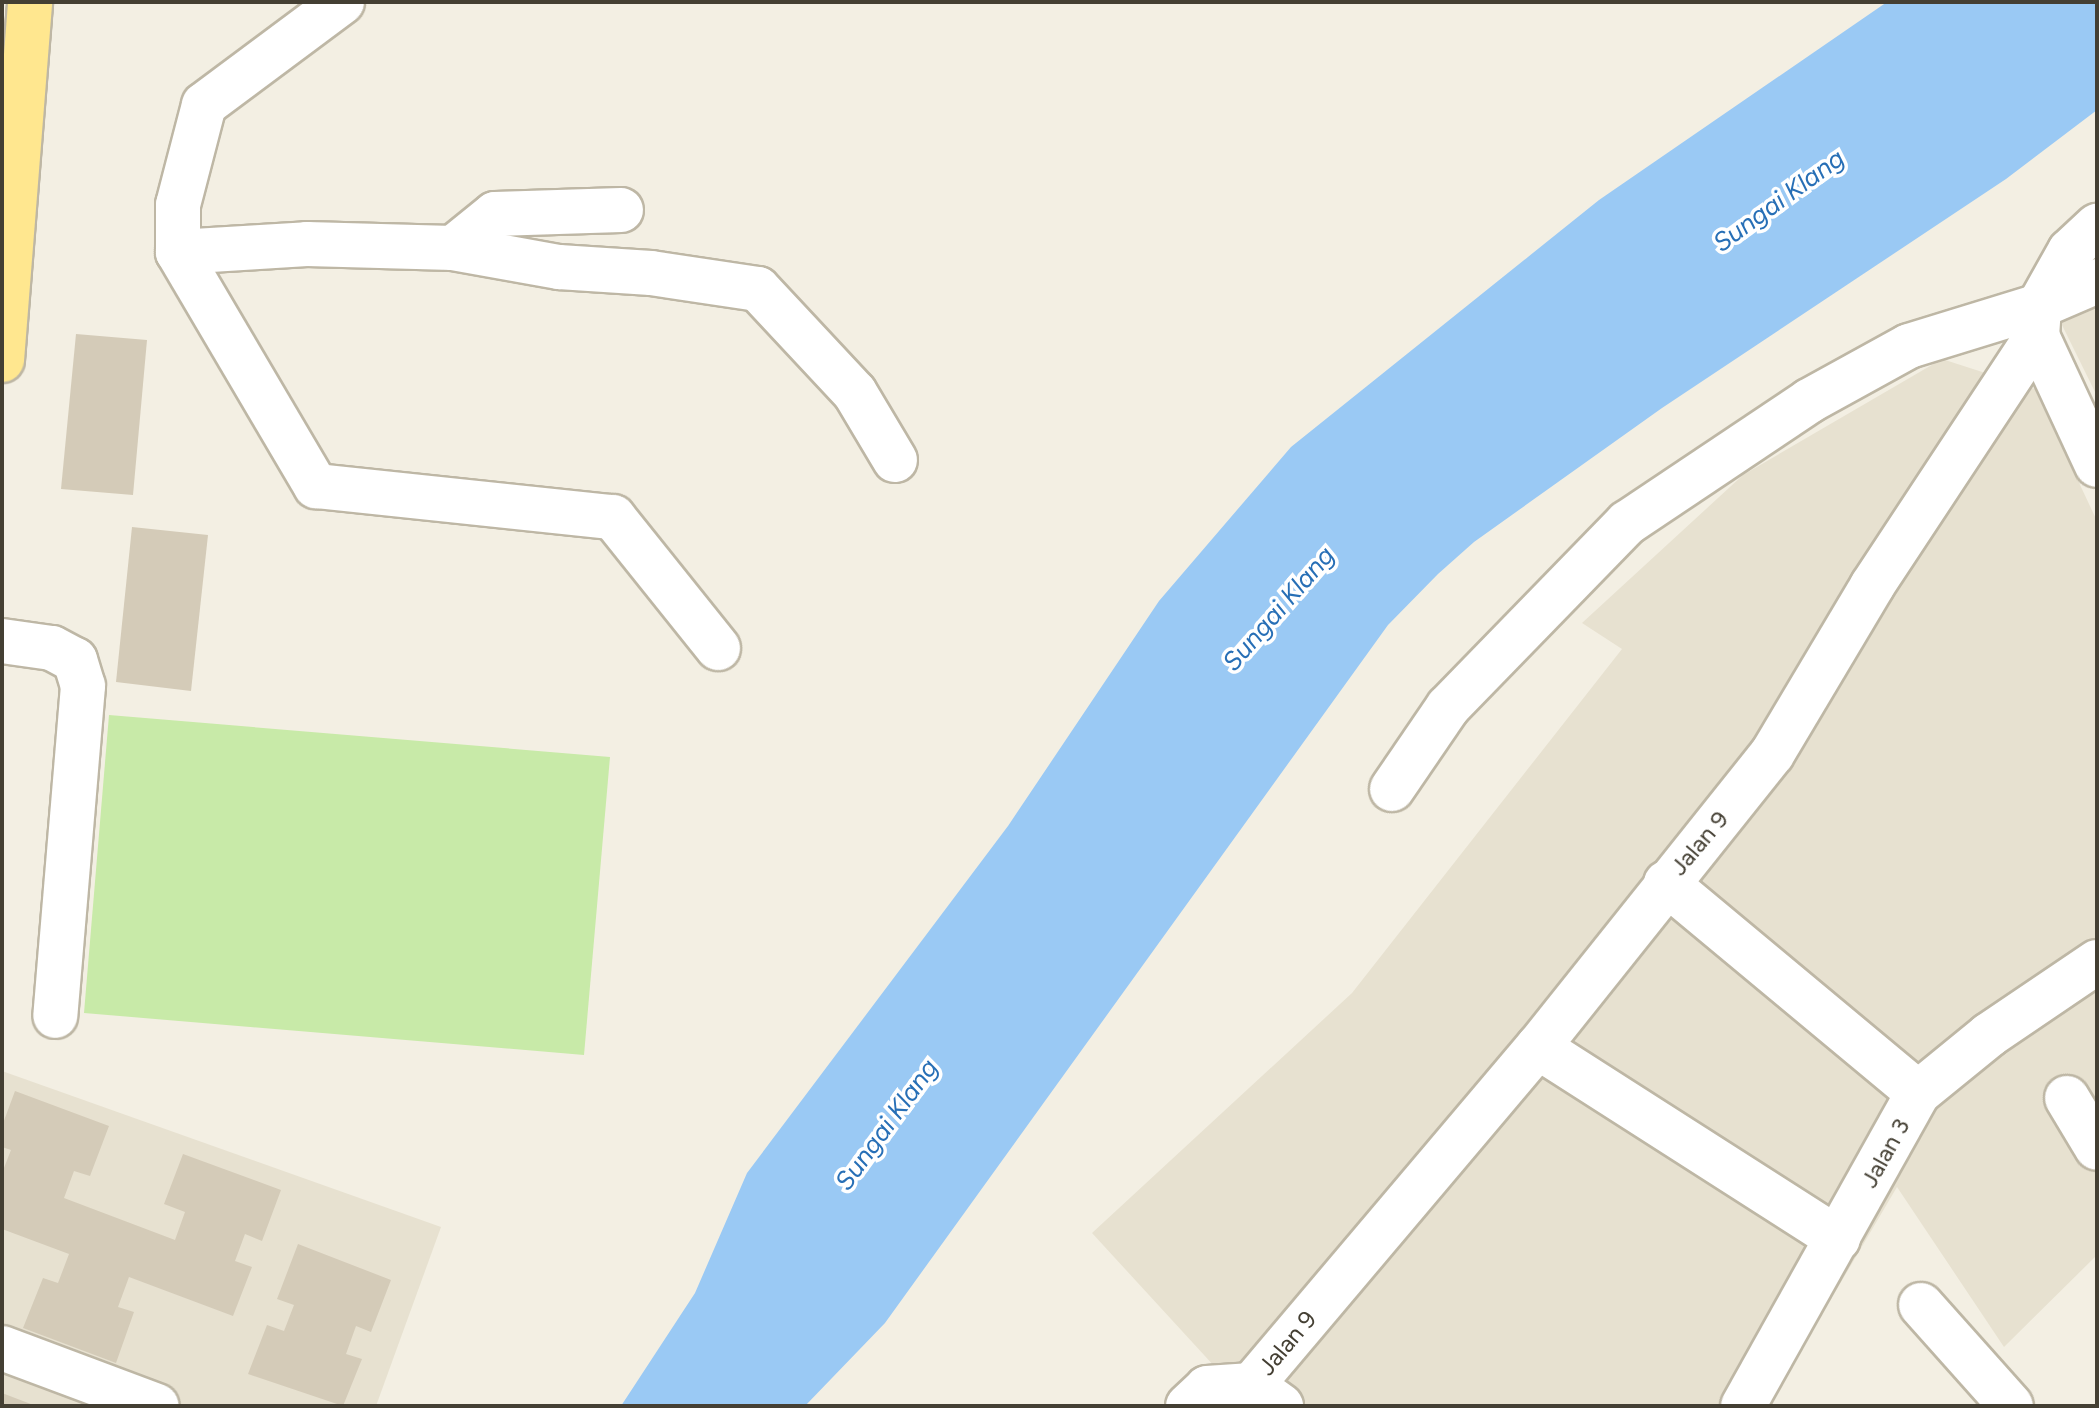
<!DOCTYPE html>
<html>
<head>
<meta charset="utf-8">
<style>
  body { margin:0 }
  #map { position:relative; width:2099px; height:1408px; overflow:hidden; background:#f3efe3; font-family:Figtree,sans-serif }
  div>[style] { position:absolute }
  .residential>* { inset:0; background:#e7e1d0 }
  .green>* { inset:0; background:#c8eaa8 }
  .water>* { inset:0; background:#9ac9f4 }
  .building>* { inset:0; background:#d4cbb8 }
  .roads { filter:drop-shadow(2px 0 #beb7a5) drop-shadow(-2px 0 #beb7a5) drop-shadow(0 2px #beb7a5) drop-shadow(0 -2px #beb7a5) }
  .minor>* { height:44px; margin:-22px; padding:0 22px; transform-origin:22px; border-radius:22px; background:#fff }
  .major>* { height:44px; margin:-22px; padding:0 22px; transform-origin:22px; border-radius:22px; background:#ffe78f }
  span { translate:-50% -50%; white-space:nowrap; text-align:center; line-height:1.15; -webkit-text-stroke:7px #fff; paint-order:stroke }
  .street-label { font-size:24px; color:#443f33 }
  .water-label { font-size:26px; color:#276fb6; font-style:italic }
  .frame { position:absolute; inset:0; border:4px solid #443f33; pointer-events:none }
</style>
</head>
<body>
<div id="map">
  <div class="residential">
    <i style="clip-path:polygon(2097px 263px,2097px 396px,2061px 323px)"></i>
    <i style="clip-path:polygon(1942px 359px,2035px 389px,2097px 521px,2095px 1257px,2004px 1347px,1897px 1187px,1768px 1406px,1259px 1406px,1238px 1392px,1092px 1233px,1352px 993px,1622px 649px,1582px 623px,1743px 475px)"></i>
    <i style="clip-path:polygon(2px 1071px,441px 1227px,376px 1406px,2px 1406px)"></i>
  </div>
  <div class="green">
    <i style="clip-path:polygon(109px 715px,610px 757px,584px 1055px,84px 1013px)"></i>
  </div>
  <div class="water">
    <i style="clip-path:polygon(1887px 2px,2097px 2px,2097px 110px,2006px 179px,1662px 408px,1474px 542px,1438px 574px,1388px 625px,885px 1323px,805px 1406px,621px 1406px,695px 1293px,747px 1173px,1008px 826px,1159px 601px,1291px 447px,1599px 200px)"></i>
  </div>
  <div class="building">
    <i style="clip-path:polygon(76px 334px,147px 340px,133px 495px,61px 489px)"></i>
    <i style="clip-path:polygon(132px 527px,208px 535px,191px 691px,116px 682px)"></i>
    <i style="clip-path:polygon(15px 1091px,109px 1126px,90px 1176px,74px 1171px,64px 1198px,175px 1240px,185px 1212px,164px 1204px,183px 1154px,281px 1190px,262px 1241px,245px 1234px,235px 1261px,252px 1267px,233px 1316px,129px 1277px,118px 1307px,134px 1312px,116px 1363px,23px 1328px,43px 1278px,58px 1283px,69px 1254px,2px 1229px,2px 1173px,11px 1150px,2px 1147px,2px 1126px)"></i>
    <i style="clip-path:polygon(298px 1244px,391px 1280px,371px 1332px,356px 1326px,346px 1354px,362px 1359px,343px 1406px,248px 1374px,267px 1325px,284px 1331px,294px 1305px,277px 1299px)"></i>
    <i style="clip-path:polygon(2px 1393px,36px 1406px,2px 1406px)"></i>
  </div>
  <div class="roads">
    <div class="minor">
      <i style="left:342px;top:2px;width:172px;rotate:143.3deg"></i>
      <i style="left:204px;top:105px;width:103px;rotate:104.6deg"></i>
      <i style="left:178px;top:205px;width:47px;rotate:90deg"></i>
      <i style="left:178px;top:252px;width:129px;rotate:-3.5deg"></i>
      <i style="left:307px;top:244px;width:146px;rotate:1.6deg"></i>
      <i style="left:453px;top:248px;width:108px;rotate:10.2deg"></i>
      <i style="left:559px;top:267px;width:92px;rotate:3.7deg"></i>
      <i style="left:651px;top:273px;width:108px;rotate:8.5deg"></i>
      <i style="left:758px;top:289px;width:142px;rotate:47deg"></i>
      <i style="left:855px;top:393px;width:78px;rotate:59.2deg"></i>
      <i style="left:453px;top:248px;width:54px;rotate:-39deg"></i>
      <i style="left:495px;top:214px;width:126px;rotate:-1.8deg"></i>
      <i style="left:178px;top:252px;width:272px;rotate:59.5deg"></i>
      <i style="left:316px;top:486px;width:299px;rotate:6deg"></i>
      <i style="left:613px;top:517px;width:168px;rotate:51.3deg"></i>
      <i style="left:2037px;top:336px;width:142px;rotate:65.1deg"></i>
      <i style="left:2px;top:641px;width:50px;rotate:8deg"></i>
      <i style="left:52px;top:648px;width:26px;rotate:28deg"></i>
      <i style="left:75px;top:660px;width:27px;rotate:73deg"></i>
      <i style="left:83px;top:686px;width:331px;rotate:94.8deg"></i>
      <i style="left:1392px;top:789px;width:99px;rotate:-55.7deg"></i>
      <i style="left:1448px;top:707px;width:257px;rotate:-45.8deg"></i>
      <i style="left:1627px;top:523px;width:219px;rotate:-33.8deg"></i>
      <i style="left:1809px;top:401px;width:114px;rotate:-28.8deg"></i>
      <i style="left:1909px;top:346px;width:136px;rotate:-17.1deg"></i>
      <i style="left:2039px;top:306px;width:63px;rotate:-60.6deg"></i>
      <i style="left:2070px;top:251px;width:37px;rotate:-43deg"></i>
      <i style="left:1666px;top:883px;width:328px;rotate:39.8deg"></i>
      <i style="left:1538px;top:1047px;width:356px;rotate:32.6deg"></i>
      <i style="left:2067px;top:1098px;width:58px;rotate:59deg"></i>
      <i style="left:1921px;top:1305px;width:135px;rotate:48.3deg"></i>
      <i style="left:2px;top:1348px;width:165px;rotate:20.5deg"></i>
      <i style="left:1252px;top:1385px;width:443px;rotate:-49.8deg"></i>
      <i style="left:1538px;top:1047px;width:375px;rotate:-51.4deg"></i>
      <i style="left:1772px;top:754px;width:196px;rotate:-59.2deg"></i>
      <i style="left:1872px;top:586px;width:300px;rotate:-56.6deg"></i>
      <i style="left:2037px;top:336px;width:30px;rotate:-86deg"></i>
      <i style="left:2039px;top:306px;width:63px;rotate:-23.3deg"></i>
      <i style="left:1188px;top:1406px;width:26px;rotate:-43deg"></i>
      <i style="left:1207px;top:1388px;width:45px;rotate:-3.8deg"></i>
      <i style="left:1252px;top:1385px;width:36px;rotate:36deg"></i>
      <i style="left:1743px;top:1406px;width:359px;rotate:-60.8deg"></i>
      <i style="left:1918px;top:1093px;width:92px;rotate:-39.2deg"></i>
      <i style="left:1989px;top:1035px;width:130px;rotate:-34.1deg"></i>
    </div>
    <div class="major">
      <i style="left:2px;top:360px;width:359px;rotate:-85.5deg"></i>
    </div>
  </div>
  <div class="street-label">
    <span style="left:1699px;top:843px;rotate:-50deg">Jalan 9</span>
    <span style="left:1885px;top:1153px;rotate:-61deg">Jalan 3</span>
    <span style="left:1287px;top:1343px;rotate:-50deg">Jalan 9</span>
  </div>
  <div class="water-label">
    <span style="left:1779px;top:201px;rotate:-36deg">Sungai Klang</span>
    <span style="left:1279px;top:609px;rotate:-49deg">Sungai Klang</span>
    <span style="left:887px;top:1125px;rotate:-54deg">Sungai Klang</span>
  </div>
  <div class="frame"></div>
</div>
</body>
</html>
